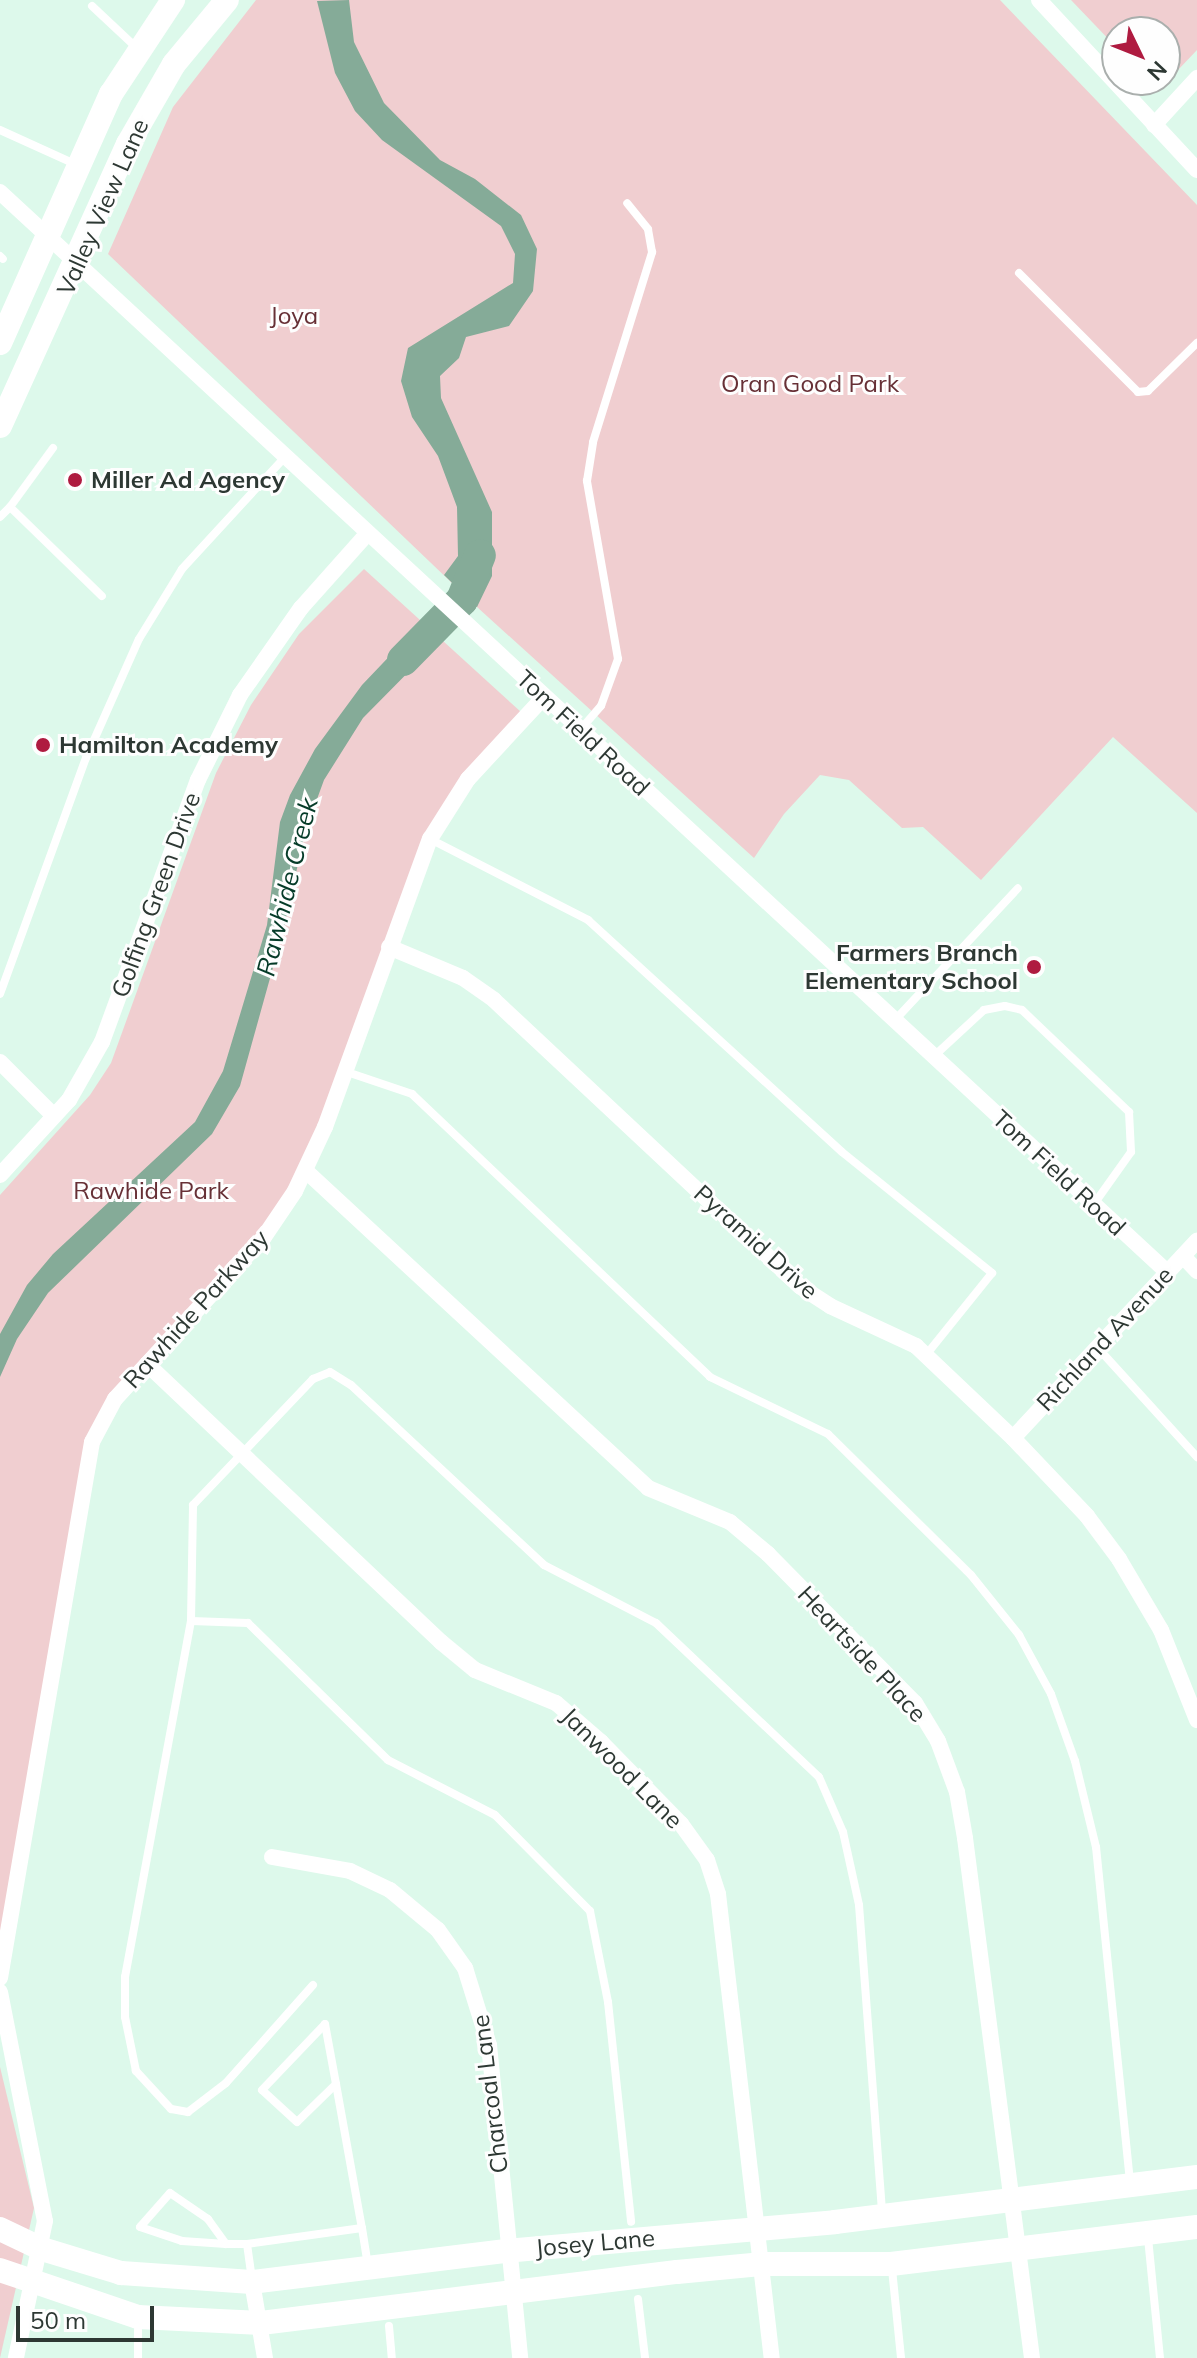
<!DOCTYPE html>
<html>
<head>
<meta charset="utf-8">
<style>
  body { margin:0 }
  #map { position:relative; width:1197px; height:2358px; overflow:hidden; background:#ddf9eb; font-family:Mulish,sans-serif }
  div>[style] { position:absolute }
  .green>* { inset:0; background:#f0ced0 }
  .water>* { inset:0; background:#85ab98 }
  .river>* { height:32px; margin:-16px; padding:0 16px; transform-origin:16px; border-radius:16px; background:#85ab98 }
  .lane>* { height:8px; margin:-4px; padding:0 4px; transform-origin:4px; border-radius:4px; background:#fff }
  .street>* { height:16px; margin:-8px; padding:0 8px; transform-origin:8px; border-radius:8px; background:#fff }
  .secondary>* { height:24px; margin:-12px; padding:0 12px; transform-origin:12px; border-radius:12px; background:#fff }
  .dots>* { width:22px; height:22px; translate:-50% -50%; box-sizing:border-box; border:4px solid #fefefe; border-radius:50% }
  span { translate:-50% -50%; white-space:nowrap; text-align:center; line-height:1.15; -webkit-text-stroke:6px #fefefe; paint-order:stroke }
  .street-label { font-size:24px; color:#2d3833 }
  .park-label { font-size:24px; color:#673036 }
  .poi-label { font-size:24px; color:#2d3833; font-weight:700 }
  .left { translate:0 -50%; text-align:left }
  .right { translate:-100% -50%; text-align:right }
  .water-label { font-size:26px; color:#053b28; font-style:italic }
  .north { position:absolute; left:1101px; top:16px; width:80px; height:80px; box-sizing:border-box; background:#fefefe; border:2px solid #aaafad; border-radius:50%; rotate:133deg; font-size:22px; font-weight:700; line-height:32px; text-align:center; color:#2d3833 }
  .north::after { content:''; display:block; margin:auto; width:28px; height:36px; background:#af1b40; clip-path:polygon(50% 0,100% 100%,50% 72%,0 100%) }
  .scale { position:absolute; left:16px; top:2306px; width:138px; height:36px; box-sizing:border-box; border:4px solid #2d3833; border-top:0; padding-left:10px; font-size:24px; line-height:28px; white-space:nowrap; color:#2d3833; -webkit-text-stroke:6px #fefefe; paint-order:stroke }
</style>
</head>
<body>
<div id="map">
  <div class="green">
    <i style="clip-path:polygon(256px 0,1000px 0,1197px 205px,1197px 813px,1113px 737px,981px 880px,923px 827px,902px 828px,849px 780px,820px 775px,784px 814px,754px 858px,477px 607px,108px 254px,173px 107px)"></i>
    <i style="clip-path:polygon(1071px 0,1197px 0,1197px 50px,1158px 91px,1147px 80px,1165px 80px,1165px 32px,1117px 32px,1117px 48px)"></i>
    <i style="clip-path:polygon(364px 569px,521px 712px,457px 785px,303px 1168px,261px 1233px,108px 1402px,0 1936px,0 1195px,90px 1095px,111px 1063px,216px 773px,251px 705px,299px 634px)"></i>
    <i style="clip-path:polygon(0 2067px,34px 2208px,0 2358px)"></i>
  </div>
  <div class="water">
    <i style="clip-path:polygon(349px 0,354px 42px,384px 103px,440px 160px,475px 179px,521px 215px,537px 249px,533px 291px,509px 326px,466px 337px,459px 358px,440px 376px,441px 398px,492px 512px,492px 576px,477px 607px,444px 575px,458px 556px,457px 507px,438px 456px,412px 417px,401px 381px,408px 348px,513px 283px,515px 254px,501px 226px,382px 140px,355px 111px,335px 73px,317px 1px)"></i>
    <i style="clip-path:polygon(422px 622px,441px 639px,363px 718px,324px 780px,305px 832px,284px 928px,240px 1086px,212px 1134px,48px 1293px,17px 1339px,0 1377px,0 1334px,27px 1285px,53px 1254px,195px 1122px,223px 1071px,267px 925px,280px 822px,290px 795px,315px 749px,362px 685px)"></i>
  </div>
  <div class="river">
    <i style="left:403px;top:660px;width:84px;rotate:-45.5deg"></i>
    <i style="left:462px;top:600px;width:48px;rotate:-68.2deg"></i>
  </div>
  <div class="lane">
    <i style="left:92px;top:6px;width:63px;rotate:43.1deg"></i>
    <i style="left:0;top:130px;width:85px;rotate:24.4deg"></i>
    <i style="left:0;top:256px;width:4px;rotate:45deg"></i>
    <i style="left:1019px;top:273px;width:168px;rotate:45deg"></i>
    <i style="left:1138px;top:392px;width:10px;rotate:-6deg"></i>
    <i style="left:1148px;top:391px;width:69px;rotate:-44.4deg"></i>
    <i style="left:10px;top:507px;width:73px;rotate:-53.9deg"></i>
    <i style="left:0;top:517px;width:14px;rotate:-45deg"></i>
    <i style="left:10px;top:507px;width:128px;rotate:44.1deg"></i>
    <i style="left:580px;top:730px;width:32px;rotate:-49deg"></i>
    <i style="left:601px;top:706px;width:50px;rotate:-70.1deg"></i>
    <i style="left:618px;top:659px;width:181px;rotate:-99.9deg"></i>
    <i style="left:587px;top:481px;width:39px;rotate:-81deg"></i>
    <i style="left:593px;top:442px;width:199px;rotate:-72.7deg"></i>
    <i style="left:652px;top:252px;width:23px;rotate:-100deg"></i>
    <i style="left:648px;top:229px;width:33px;rotate:-129deg"></i>
    <i style="left:430px;top:839px;width:178px;rotate:27.1deg"></i>
    <i style="left:588px;top:920px;width:344px;rotate:42.4deg"></i>
    <i style="left:842px;top:1152px;width:193px;rotate:38.9deg"></i>
    <i style="left:992px;top:1273px;width:105px;rotate:128.8deg"></i>
    <i style="left:0;top:994px;width:251px;rotate:-70deg"></i>
    <i style="left:86px;top:758px;width:130px;rotate:-66deg"></i>
    <i style="left:139px;top:639px;width:82px;rotate:-58.4deg"></i>
    <i style="left:182px;top:569px;width:151px;rotate:-47.4deg"></i>
    <i style="left:895px;top:1020px;width:180px;rotate:-47deg"></i>
    <i style="left:933px;top:1057px;width:69px;rotate:-42.7deg"></i>
    <i style="left:984px;top:1010px;width:21px;rotate:-11deg"></i>
    <i style="left:1005px;top:1006px;width:17px;rotate:13deg"></i>
    <i style="left:1022px;top:1010px;width:148px;rotate:43.6deg"></i>
    <i style="left:1129px;top:1112px;width:40px;rotate:87.1deg"></i>
    <i style="left:1131px;top:1152px;width:64px;rotate:125.4deg"></i>
    <i style="left:344px;top:1071px;width:72px;rotate:18.7deg"></i>
    <i style="left:412px;top:1094px;width:411px;rotate:43.5deg"></i>
    <i style="left:710px;top:1377px;width:131px;rotate:25.8deg"></i>
    <i style="left:828px;top:1434px;width:201px;rotate:44.6deg"></i>
    <i style="left:971px;top:1575px;width:77px;rotate:51.3deg"></i>
    <i style="left:1019px;top:1635px;width:67px;rotate:61.5deg"></i>
    <i style="left:1051px;top:1694px;width:71px;rotate:70.3deg"></i>
    <i style="left:1075px;top:1761px;width:89px;rotate:76.3deg"></i>
    <i style="left:1096px;top:1847px;width:336px;rotate:84.2deg"></i>
    <i style="left:1097px;top:1347px;width:149px;rotate:47.7deg"></i>
    <i style="left:191px;top:1621px;width:57px;rotate:2deg"></i>
    <i style="left:248px;top:1623px;width:196px;rotate:44.4deg"></i>
    <i style="left:388px;top:1760px;width:120px;rotate:27.2deg"></i>
    <i style="left:495px;top:1815px;width:135px;rotate:45.3deg"></i>
    <i style="left:590px;top:1911px;width:93px;rotate:78.8deg"></i>
    <i style="left:608px;top:2002px;width:221px;rotate:84deg"></i>
    <i style="left:313px;top:1985px;width:131px;rotate:131.6deg"></i>
    <i style="left:226px;top:2083px;width:48px;rotate:142.7deg"></i>
    <i style="left:188px;top:2112px;width:17px;rotate:-170deg"></i>
    <i style="left:171px;top:2109px;width:52px;rotate:-132.6deg"></i>
    <i style="left:136px;top:2071px;width:55px;rotate:-101.5deg"></i>
    <i style="left:125px;top:2017px;width:40px;rotate:-90deg"></i>
    <i style="left:125px;top:1977px;width:362px;rotate:-79.5deg"></i>
    <i style="left:191px;top:1621px;width:116px;rotate:-89deg"></i>
    <i style="left:193px;top:1505px;width:174px;rotate:-46.4deg"></i>
    <i style="left:313px;top:1379px;width:18px;rotate:-22deg"></i>
    <i style="left:330px;top:1372px;width:25px;rotate:32deg"></i>
    <i style="left:351px;top:1385px;width:264px;rotate:43deg"></i>
    <i style="left:544px;top:1565px;width:126px;rotate:27.4deg"></i>
    <i style="left:656px;top:1623px;width:224px;rotate:43.4deg"></i>
    <i style="left:819px;top:1777px;width:60px;rotate:66.4deg"></i>
    <i style="left:843px;top:1832px;width:75px;rotate:77.6deg"></i>
    <i style="left:859px;top:1905px;width:308px;rotate:85.7deg"></i>
    <i style="left:336px;top:2084px;width:54px;rotate:135.7deg"></i>
    <i style="left:297px;top:2122px;width:47px;rotate:-137.6deg"></i>
    <i style="left:262px;top:2090px;width:91px;rotate:-46.3deg"></i>
    <i style="left:325px;top:2024px;width:61px;rotate:79.6deg"></i>
    <i style="left:336px;top:2084px;width:146px;rotate:79.8deg"></i>
    <i style="left:1148px;top:2238px;width:121px;rotate:84.3deg"></i>
    <i style="left:226px;top:2244px;width:31px;rotate:-126deg"></i>
    <i style="left:208px;top:2219px;width:46px;rotate:-145.6deg"></i>
    <i style="left:170px;top:2193px;width:45px;rotate:131.4deg"></i>
    <i style="left:140px;top:2227px;width:44px;rotate:18.4deg"></i>
    <i style="left:182px;top:2241px;width:44px;rotate:3.9deg"></i>
    <i style="left:226px;top:2244px;width:21px"></i>
    <i style="left:247px;top:2244px;width:116px;rotate:-7.9deg"></i>
    <i style="left:362px;top:2228px;width:36px;rotate:81deg"></i>
    <i style="left:247px;top:2244px;width:35px;rotate:82deg"></i>
    <i style="left:892px;top:2269px;width:89px;rotate:84.2deg"></i>
    <i style="left:638px;top:2299px;width:59px;rotate:83.2deg"></i>
    <i style="left:389px;top:2326px;width:32px;rotate:85deg"></i>
    <i style="left:138px;top:2330px;width:28px;rotate:90deg"></i>
  </div>
  <div class="street">
    <i style="left:1039px;top:0;width:232px;rotate:47.1deg"></i>
    <i style="left:1154px;top:125px;width:64px;rotate:-47.5deg"></i>
    <i style="left:0;top:192px;width:1590px;rotate:42.78deg"></i>
    <i style="left:389px;top:947px;width:80px;rotate:22.7deg"></i>
    <i style="left:463px;top:978px;width:38px;rotate:35deg"></i>
    <i style="left:494px;top:1000px;width:420px;rotate:43.1deg"></i>
    <i style="left:801px;top:1287px;width:35px;rotate:33deg"></i>
    <i style="left:830px;top:1306px;width:95px;rotate:24.9deg"></i>
    <i style="left:916px;top:1346px;width:134px;rotate:43.5deg"></i>
    <i style="left:1013px;top:1438px;width:108px;rotate:46.5deg"></i>
    <i style="left:1087px;top:1516px;width:54px;rotate:53.3deg"></i>
    <i style="left:1119px;top:1559px;width:82px;rotate:59.4deg"></i>
    <i style="left:1161px;top:1630px;width:97px;rotate:68.2deg"></i>
    <i style="left:0;top:1062px;width:76px;rotate:45deg"></i>
    <i style="left:306px;top:1171px;width:466px;rotate:42.8deg"></i>
    <i style="left:648px;top:1488px;width:89px;rotate:22.5deg"></i>
    <i style="left:730px;top:1522px;width:50px;rotate:40.1deg"></i>
    <i style="left:768px;top:1554px;width:209px;rotate:45.4deg"></i>
    <i style="left:915px;top:1703px;width:44px;rotate:58.8deg"></i>
    <i style="left:938px;top:1741px;width:54px;rotate:69.6deg"></i>
    <i style="left:957px;top:1792px;width:47px;rotate:80.1deg"></i>
    <i style="left:965px;top:1838px;width:524px;rotate:82.66deg"></i>
    <i style="left:0;top:1175px;width:102px;rotate:-47.4deg"></i>
    <i style="left:69px;top:1100px;width:67px;rotate:-60.4deg"></i>
    <i style="left:102px;top:1042px;width:279px;rotate:-69.9deg"></i>
    <i style="left:198px;top:780px;width:95px;rotate:-63.7deg"></i>
    <i style="left:240px;top:695px;width:106px;rotate:-55deg"></i>
    <i style="left:301px;top:608px;width:98px;rotate:-48.3deg"></i>
    <i style="left:1183px;top:1256px;width:21px;rotate:47deg"></i>
    <i style="left:147px;top:1364px;width:405px;rotate:43.4deg"></i>
    <i style="left:441px;top:1642px;width:44px;rotate:39.5deg"></i>
    <i style="left:475px;top:1670px;width:87px;rotate:22.2deg"></i>
    <i style="left:556px;top:1703px;width:60px;rotate:40.9deg"></i>
    <i style="left:601px;top:1742px;width:115px;rotate:45.7deg"></i>
    <i style="left:681px;top:1824px;width:44px;rotate:54.2deg"></i>
    <i style="left:707px;top:1860px;width:36px;rotate:72deg"></i>
    <i style="left:718px;top:1894px;width:467px;rotate:83.4deg"></i>
    <i style="left:1013px;top:1438px;width:270px;rotate:-47deg"></i>
    <i style="left:272px;top:1857px;width:79px;rotate:10.2deg"></i>
    <i style="left:350px;top:1871px;width:44px;rotate:25.4deg"></i>
    <i style="left:390px;top:1890px;width:62px;rotate:39.8deg"></i>
    <i style="left:438px;top:1930px;width:47px;rotate:54.6deg"></i>
    <i style="left:465px;top:1968px;width:81px;rotate:72.7deg"></i>
    <i style="left:489px;top:2045px;width:315px;rotate:84.3deg"></i>
    <i style="left:0;top:1978px;width:544px;rotate:-80.26deg"></i>
    <i style="left:92px;top:1442px;width:49px;rotate:-61.9deg"></i>
    <i style="left:115px;top:1399px;width:220px;rotate:-47.4deg"></i>
    <i style="left:264px;top:1237px;width:55px;rotate:-56deg"></i>
    <i style="left:295px;top:1191px;width:71px;rotate:-64.9deg"></i>
    <i style="left:325px;top:1127px;width:307px;rotate:-70deg"></i>
    <i style="left:430px;top:839px;width:71px;rotate:-57.7deg"></i>
    <i style="left:468px;top:779px;width:112px;rotate:-47.2deg"></i>
    <i style="left:0;top:1992px;width:233px;rotate:78.9deg"></i>
    <i style="left:45px;top:2221px;width:140px;rotate:102deg"></i>
    <i style="left:252px;top:2282px;width:77px;rotate:80.3deg"></i>
  </div>
  <div class="secondary">
    <i style="left:0;top:343px;width:273px;rotate:-66deg"></i>
    <i style="left:111px;top:94px;width:113px;rotate:-56.6deg"></i>
    <i style="left:0;top:426px;width:310px;rotate:-65.6deg"></i>
    <i style="left:128px;top:144px;width:92px;rotate:-60.1deg"></i>
    <i style="left:174px;top:64px;width:83px;rotate:-50.4deg"></i>
    <i style="left:0;top:2229px;width:47px;rotate:25.5deg"></i>
    <i style="left:42px;top:2249px;width:83px;rotate:16.9deg"></i>
    <i style="left:121px;top:2273px;width:131px;rotate:3.9deg"></i>
    <i style="left:252px;top:2282px;width:256px;rotate:-7deg"></i>
    <i style="left:506px;top:2251px;width:330px;rotate:-5deg"></i>
    <i style="left:835px;top:2222px;width:365px;rotate:-7.1deg"></i>
    <i style="left:0;top:2270px;width:146px;rotate:18.8deg"></i>
    <i style="left:138px;top:2317px;width:123px;rotate:2.8deg"></i>
    <i style="left:261px;top:2323px;width:419px;rotate:-7deg"></i>
    <i style="left:677px;top:2272px;width:84px;rotate:-5.4deg"></i>
    <i style="left:761px;top:2264px;width:130px"></i>
    <i style="left:891px;top:2264px;width:308px;rotate:-6.9deg"></i>
  </div>
  <div class="dots">
    <i style="left:75px;top:480px;background:#af1b40"></i>
    <i style="left:43px;top:745px;background:#af1b40"></i>
    <i style="left:1034px;top:967px;background:#af1b40"></i>
  </div>
  <div class="street-label">
    <span style="left:103px;top:207px;rotate:-66deg">Valley View Lane</span>
    <span style="left:583px;top:733px;rotate:43deg">Tom Field Road</span>
    <span style="left:156px;top:895px;rotate:-70deg">Golfing Green Drive</span>
    <span style="left:1059px;top:1173px;rotate:43deg">Tom Field Road</span>
    <span style="left:756px;top:1242px;rotate:42deg">Pyramid Drive</span>
    <span style="left:196px;top:1309px;rotate:-48deg">Rawhide Parkway</span>
    <span style="left:1105px;top:1339px;rotate:-47deg">Richland Avenue</span>
    <span style="left:862px;top:1654px;rotate:47deg">Heartside Place</span>
    <span style="left:622px;top:1768px;rotate:45deg">Janwood Lane</span>
    <span style="left:490px;top:2094px;rotate:-97deg">Charcoal Lane</span>
    <span style="left:595px;top:2243px;rotate:-5deg">Josey Lane</span>
  </div>
  <div class="park-label">
    <span style="left:294px;top:316px">Joya</span>
    <span style="left:810px;top:384px">Oran Good Park</span>
    <span style="left:151px;top:1191px">Rawhide Park</span>
  </div>
  <div class="poi-label">
    <span class="left" style="left:91px;top:480px">Miller Ad Agency</span>
    <span class="left" style="left:59px;top:745px">Hamilton Academy</span>
    <span class="right" style="left:1018px;top:967px">Farmers Branch<br>Elementary School</span>
  </div>
  <div class="water-label">
    <span style="left:287px;top:887px;rotate:-76deg">Rawhide Creek</span>
  </div>
  <div class="north">N</div>
  <div class="scale">50 m</div>
</div>
</body>
</html>
